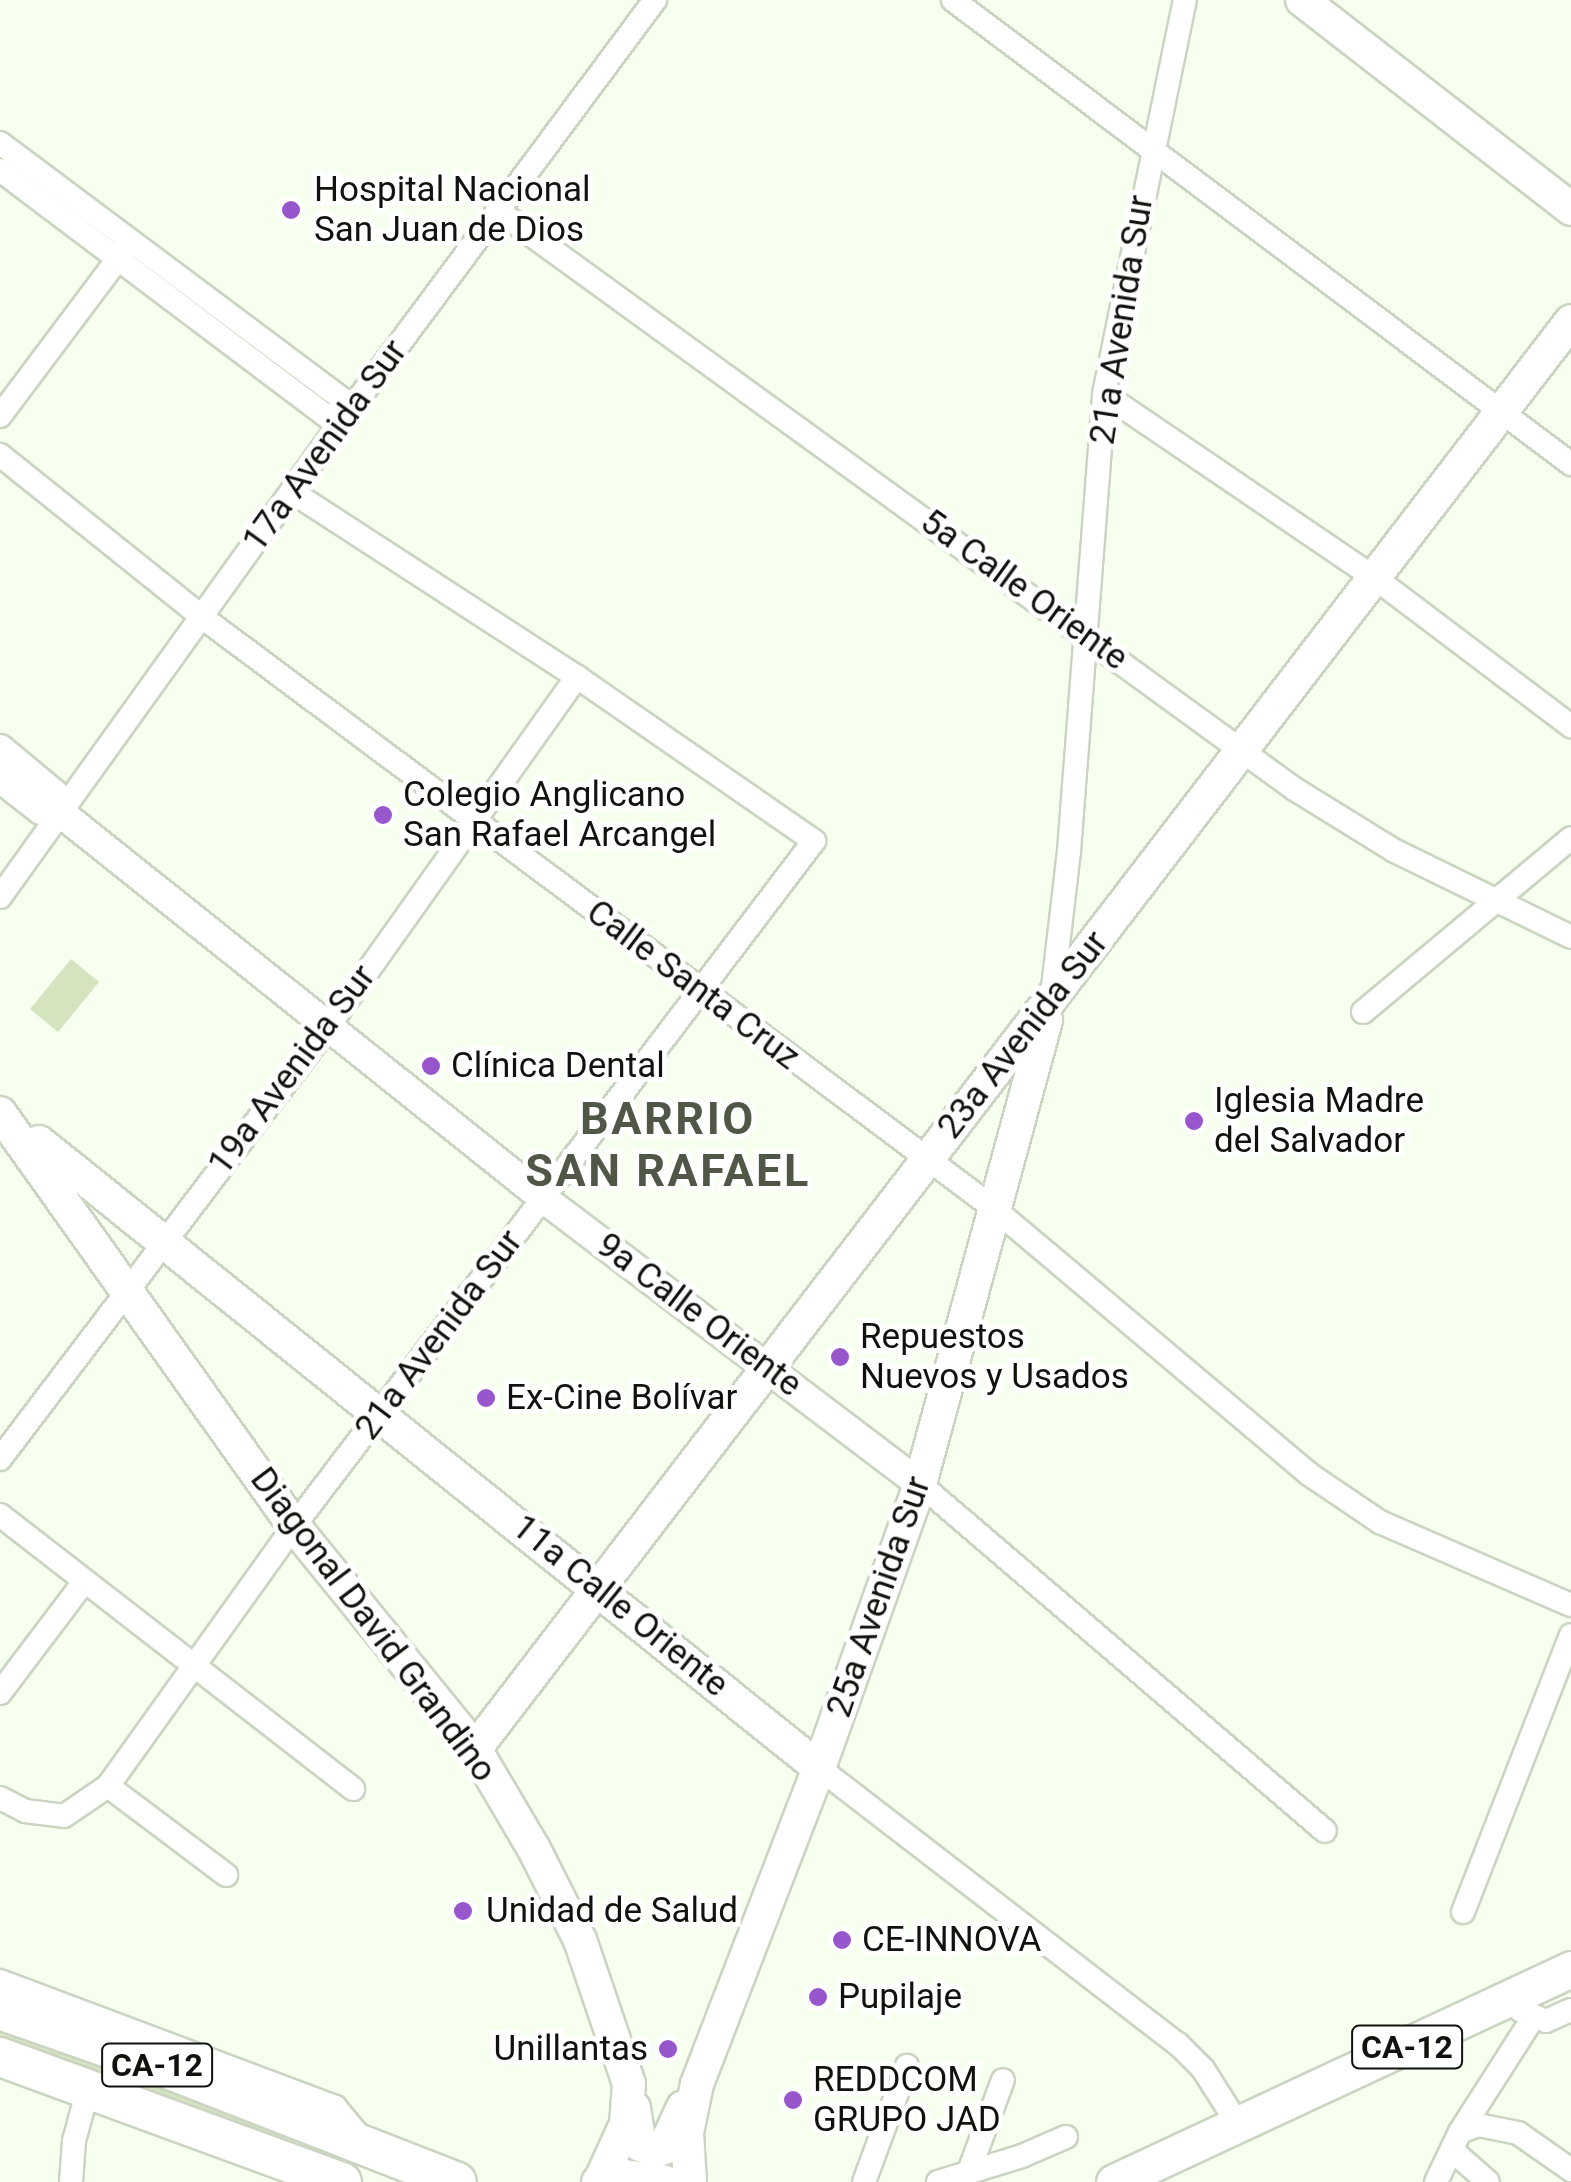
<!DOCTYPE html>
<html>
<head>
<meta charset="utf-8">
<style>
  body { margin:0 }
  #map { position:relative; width:1571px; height:2182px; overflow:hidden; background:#f7ffef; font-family:Roboto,sans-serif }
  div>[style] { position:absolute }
  .green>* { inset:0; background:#d3e4bf }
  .roads { filter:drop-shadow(2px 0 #cbd4c1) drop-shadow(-2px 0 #cbd4c1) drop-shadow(0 2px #cbd4c1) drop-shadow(0 -2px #cbd4c1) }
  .minor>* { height:22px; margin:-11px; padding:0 11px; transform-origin:11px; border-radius:11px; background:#fff }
  .tertiary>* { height:28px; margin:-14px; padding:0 14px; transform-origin:14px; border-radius:14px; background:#fff }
  .secondary>* { height:32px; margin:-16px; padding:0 16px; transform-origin:16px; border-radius:16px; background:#fff }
  .primary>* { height:35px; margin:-17.5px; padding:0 17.5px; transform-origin:17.5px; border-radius:17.5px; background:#fff }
  .trunk>* { height:38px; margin:-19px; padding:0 19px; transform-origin:19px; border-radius:19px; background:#fff }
  .dots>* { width:28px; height:28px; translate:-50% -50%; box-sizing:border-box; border:5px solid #fff; border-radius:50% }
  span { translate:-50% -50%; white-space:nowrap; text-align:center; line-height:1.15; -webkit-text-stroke:10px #fff; paint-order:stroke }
  .shield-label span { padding:2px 8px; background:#fff; border:2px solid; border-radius:8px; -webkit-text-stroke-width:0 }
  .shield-label { font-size:32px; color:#10130d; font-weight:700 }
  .poi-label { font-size:35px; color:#10130d }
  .left { translate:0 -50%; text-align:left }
  .right { translate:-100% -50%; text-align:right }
  .street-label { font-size:35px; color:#10130d }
  .district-label { font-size:45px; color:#505747; font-weight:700; letter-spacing:2.5px }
</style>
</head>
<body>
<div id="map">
  <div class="green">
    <i style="clip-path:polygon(71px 959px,99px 982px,58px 1032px,30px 1009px)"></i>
    <i style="clip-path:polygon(0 2023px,285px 2129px,282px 2146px,0 2048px)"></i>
  </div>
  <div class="roads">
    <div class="minor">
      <i style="left:953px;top:0;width:773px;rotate:36.9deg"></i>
      <i style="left:0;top:143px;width:439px;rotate:36.8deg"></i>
      <i style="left:0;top:170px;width:424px;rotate:37deg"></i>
      <i style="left:497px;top:210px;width:987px;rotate:35.98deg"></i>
      <i style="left:1296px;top:790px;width:114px;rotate:31.7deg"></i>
      <i style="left:1393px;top:850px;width:198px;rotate:26deg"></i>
      <i style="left:1104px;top:394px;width:328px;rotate:34.2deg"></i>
      <i style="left:1375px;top:578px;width:246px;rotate:37.1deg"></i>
      <i style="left:0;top:416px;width:211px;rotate:-53.1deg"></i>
      <i style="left:0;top:455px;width:259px;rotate:38.7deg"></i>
      <i style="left:202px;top:617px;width:986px;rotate:36.75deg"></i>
      <i style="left:992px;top:1207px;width:414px;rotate:40.1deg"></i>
      <i style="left:1309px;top:1474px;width:86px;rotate:34.1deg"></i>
      <i style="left:1380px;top:1522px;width:208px;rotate:23.5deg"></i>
      <i style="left:0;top:897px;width:581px;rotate:-54.31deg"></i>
      <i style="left:339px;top:425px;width:530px;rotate:-53.37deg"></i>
      <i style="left:1052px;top:996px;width:146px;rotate:-83.3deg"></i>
      <i style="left:1069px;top:851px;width:458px;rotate:-85.6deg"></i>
      <i style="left:1104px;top:394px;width:402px;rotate:-78.4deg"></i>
      <i style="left:1363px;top:1012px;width:271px;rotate:-39.9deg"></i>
      <i style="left:0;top:1459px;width:542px;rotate:-52.79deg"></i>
      <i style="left:328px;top:1027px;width:430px;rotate:-54.6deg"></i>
      <i style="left:920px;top:1484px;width:533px;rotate:40.59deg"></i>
      <i style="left:0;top:1515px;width:447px;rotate:37.8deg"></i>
      <i style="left:0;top:1693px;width:139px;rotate:-52.9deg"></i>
      <i style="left:819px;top:1768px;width:453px;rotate:37.6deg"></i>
      <i style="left:1178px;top:2044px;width:35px;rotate:45deg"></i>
      <i style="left:1203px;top:2069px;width:49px;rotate:57.6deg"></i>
      <i style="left:108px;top:1786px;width:148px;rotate:37deg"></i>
      <i style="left:0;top:1798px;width:28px;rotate:27deg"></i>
      <i style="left:25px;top:1811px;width:39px;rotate:7deg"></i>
      <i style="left:64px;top:1816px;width:53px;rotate:-34.3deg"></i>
      <i style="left:108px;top:1786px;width:320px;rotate:-54.4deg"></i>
      <i style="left:294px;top:1526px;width:860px;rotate:-52.8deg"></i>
      <i style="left:814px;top:841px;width:288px;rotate:-145.3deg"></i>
      <i style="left:577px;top:677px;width:340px;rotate:-147deg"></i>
      <i style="left:1463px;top:1912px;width:297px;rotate:-68.7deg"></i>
      <i style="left:0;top:1981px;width:358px;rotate:20.6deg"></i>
      <i style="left:335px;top:2107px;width:40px;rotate:50deg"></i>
      <i style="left:1520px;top:2010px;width:28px;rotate:23deg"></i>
      <i style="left:1546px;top:2021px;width:27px;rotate:-24deg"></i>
      <i style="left:1460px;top:2132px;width:135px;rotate:-57.4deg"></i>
      <i style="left:1454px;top:2152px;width:45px;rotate:41.4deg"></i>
      <i style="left:968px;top:2174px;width:100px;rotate:-69.6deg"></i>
      <i style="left:71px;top:2182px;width:41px;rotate:-85.8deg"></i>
      <i style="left:74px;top:2141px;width:54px;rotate:-74.9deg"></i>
      <i style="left:864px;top:2182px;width:124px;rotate:-69.7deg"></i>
      <i style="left:938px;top:2182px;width:88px;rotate:-17.2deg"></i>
      <i style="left:1022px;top:2156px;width:48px;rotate:-23.4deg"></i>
      <i style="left:1436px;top:2182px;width:55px;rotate:-64.4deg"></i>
      <i style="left:1460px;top:2132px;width:19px;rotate:-21deg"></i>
      <i style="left:1478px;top:2125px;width:41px;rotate:11.3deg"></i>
      <i style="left:1518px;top:2133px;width:65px;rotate:34.9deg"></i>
    </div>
    <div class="tertiary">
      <i style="left:0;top:749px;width:70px;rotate:39.8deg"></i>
      <i style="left:54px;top:794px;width:22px;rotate:68deg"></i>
      <i style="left:0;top:778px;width:52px;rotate:38deg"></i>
      <i style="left:41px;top:810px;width:21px;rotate:11deg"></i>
      <i style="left:62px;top:814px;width:615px;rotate:38.6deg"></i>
      <i style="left:543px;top:1198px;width:473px;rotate:37.2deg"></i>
    </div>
    <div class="secondary">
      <i style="left:1302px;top:0;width:341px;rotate:37.8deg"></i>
      <i style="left:0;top:1113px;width:507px;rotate:54.55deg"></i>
      <i style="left:294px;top:1526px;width:287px;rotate:50.9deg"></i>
      <i style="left:475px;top:1749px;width:116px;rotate:59.5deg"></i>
      <i style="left:534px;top:1849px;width:102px;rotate:63.2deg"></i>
      <i style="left:580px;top:1940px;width:152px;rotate:71.2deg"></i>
      <i style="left:629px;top:2084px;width:40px;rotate:94.3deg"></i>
      <i style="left:626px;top:2124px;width:63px;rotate:114.5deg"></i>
      <i style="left:39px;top:1142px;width:1000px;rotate:38.75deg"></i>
      <i style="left:475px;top:1749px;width:1800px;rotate:-52.49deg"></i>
      <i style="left:634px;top:2108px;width:37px;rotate:81deg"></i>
      <i style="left:640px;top:2145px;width:18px;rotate:19deg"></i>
      <i style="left:657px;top:2151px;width:8px;rotate:-23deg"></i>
      <i style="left:664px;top:2148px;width:45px;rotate:-65.1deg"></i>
      <i style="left:598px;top:2182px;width:27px;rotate:-13deg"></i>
      <i style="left:624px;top:2176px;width:41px;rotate:8.3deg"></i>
      <i style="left:690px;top:2182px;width:49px;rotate:-93.5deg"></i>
      <i style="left:687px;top:2133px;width:50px;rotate:-78.5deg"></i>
      <i style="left:697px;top:2084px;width:339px;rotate:-68.9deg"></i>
      <i style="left:819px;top:1768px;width:301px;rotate:-70.4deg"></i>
      <i style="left:920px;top:1484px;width:481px;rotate:-74.8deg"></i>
    </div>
    <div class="primary">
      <i style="left:1114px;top:2182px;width:504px;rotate:-24.99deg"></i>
    </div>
    <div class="trunk">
      <i style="left:0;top:2010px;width:175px;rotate:19.4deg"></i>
      <i style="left:165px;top:2068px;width:313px;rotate:21.3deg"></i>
      <i style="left:0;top:2057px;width:364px;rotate:20.1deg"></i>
    </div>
  </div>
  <div class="dots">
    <i style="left:291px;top:210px;background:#9856cc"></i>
    <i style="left:383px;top:815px;background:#9856cc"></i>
    <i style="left:431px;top:1066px;background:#9856cc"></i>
    <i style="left:1194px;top:1121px;background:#9856cc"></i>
    <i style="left:840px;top:1357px;background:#9856cc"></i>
    <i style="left:486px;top:1398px;background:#9856cc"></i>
    <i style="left:463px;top:1911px;background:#9856cc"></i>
    <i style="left:842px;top:1940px;background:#9856cc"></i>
    <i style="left:818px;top:1997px;background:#9856cc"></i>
    <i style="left:668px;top:2049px;background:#9856cc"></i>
    <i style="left:793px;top:2100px;background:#9856cc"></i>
  </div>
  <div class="shield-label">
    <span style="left:1407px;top:2047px">CA-12</span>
    <span style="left:157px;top:2065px">CA-12</span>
  </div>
  <div class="poi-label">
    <span class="left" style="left:314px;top:210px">Hospital Nacional<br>San Juan de Dios</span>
    <span class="left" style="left:403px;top:815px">Colegio Anglicano<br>San Rafael Arcangel</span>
    <span class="left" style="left:451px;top:1066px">Clínica Dental</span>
    <span class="left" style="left:1214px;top:1121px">Iglesia Madre<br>del Salvador</span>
    <span class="left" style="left:860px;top:1357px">Repuestos<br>Nuevos y Usados</span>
    <span class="left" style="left:506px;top:1398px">Ex-Cine Bolívar</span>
    <span class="left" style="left:486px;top:1911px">Unidad de Salud</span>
    <span class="left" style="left:862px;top:1940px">CE-INNOVA</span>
    <span class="left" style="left:838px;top:1997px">Pupilaje</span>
    <span class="right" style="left:648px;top:2049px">Unillantas</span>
    <span class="left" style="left:813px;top:2100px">REDDCOM<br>GRUPO JAD</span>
  </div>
  <div class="street-label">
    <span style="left:1122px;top:320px;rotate:-81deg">21a Avenida Sur</span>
    <span style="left:325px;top:446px;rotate:-54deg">17a Avenida Sur</span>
    <span style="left:1024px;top:590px;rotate:36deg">5a Calle Oriente</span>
    <span style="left:693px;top:985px;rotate:37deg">Calle Santa Cruz</span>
    <span style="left:1023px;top:1035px;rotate:-52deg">23a Avenida Sur</span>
    <span style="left:292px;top:1070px;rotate:-53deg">19a Avenida Sur</span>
    <span style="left:699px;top:1315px;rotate:37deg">9a Calle Oriente</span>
    <span style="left:439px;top:1335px;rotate:-53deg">21a Avenida Sur</span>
    <span style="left:879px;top:1597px;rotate:-71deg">25a Avenida Sur</span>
    <span style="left:620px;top:1606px;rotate:39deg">11a Calle Oriente</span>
    <span style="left:373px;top:1625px;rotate:53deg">Diagonal David Grandino</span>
  </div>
  <div class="district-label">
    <span style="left:668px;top:1145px">BARRIO<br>SAN RAFAEL</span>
  </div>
</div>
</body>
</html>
